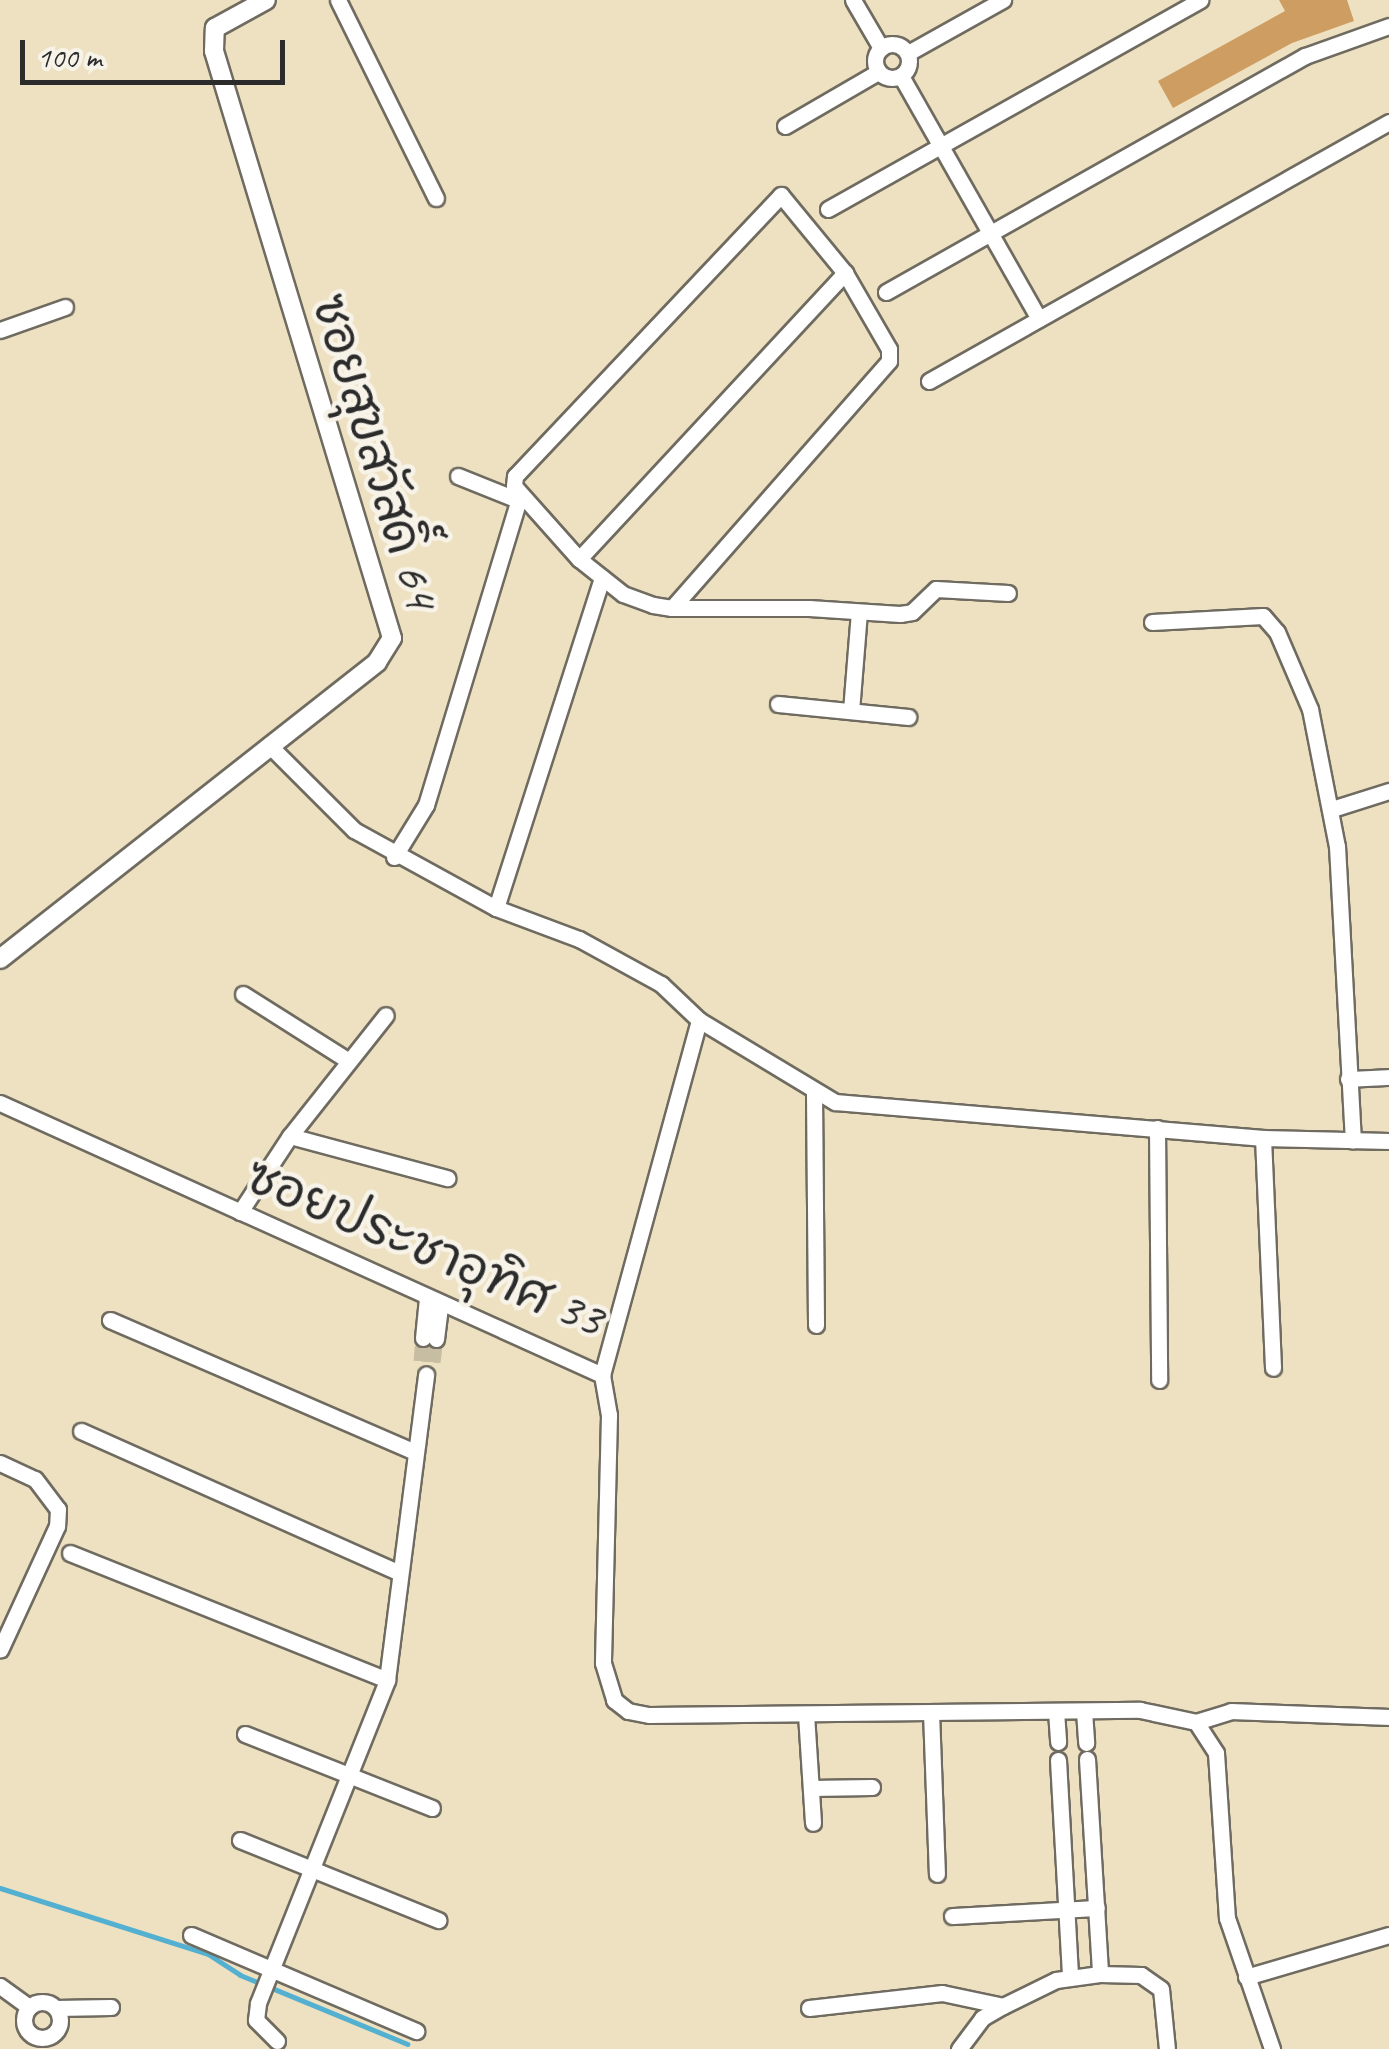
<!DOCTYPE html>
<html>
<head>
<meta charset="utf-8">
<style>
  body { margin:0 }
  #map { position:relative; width:1389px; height:2049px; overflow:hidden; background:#eee1c1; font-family:Caveat,"Playpen Sans Thai",sans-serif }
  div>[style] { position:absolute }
  .stream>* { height:5px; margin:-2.5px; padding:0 2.5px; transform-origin:2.5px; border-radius:2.5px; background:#53b0d1 }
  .building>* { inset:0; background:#ce9d61 }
  .minor-tunnel>* { height:15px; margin-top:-7.5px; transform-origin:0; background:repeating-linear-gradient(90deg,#c7bda3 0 15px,transparent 0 23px) }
  .roads { filter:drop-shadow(2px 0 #6f6b60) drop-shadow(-2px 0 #6f6b60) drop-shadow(0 2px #6f6b60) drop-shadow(0 -2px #6f6b60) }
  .minor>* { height:15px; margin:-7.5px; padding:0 7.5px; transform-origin:7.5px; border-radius:7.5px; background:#fff }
  .minor>.ring { margin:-7.5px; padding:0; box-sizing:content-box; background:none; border:15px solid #fff; border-radius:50% }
  .tertiary>* { height:18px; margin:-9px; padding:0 9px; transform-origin:9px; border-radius:9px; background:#fff }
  span { translate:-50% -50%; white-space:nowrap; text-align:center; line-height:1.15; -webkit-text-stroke:9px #f7f3e8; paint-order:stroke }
  .street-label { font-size:50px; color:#2b2b2b }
  .scale { position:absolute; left:20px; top:40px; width:265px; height:45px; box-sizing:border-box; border:5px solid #2b2b2b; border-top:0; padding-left:12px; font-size:30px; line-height:35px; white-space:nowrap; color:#2b2b2b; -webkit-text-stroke:8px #f7f3e8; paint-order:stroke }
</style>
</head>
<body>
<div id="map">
  <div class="stream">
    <i style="left:0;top:1888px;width:218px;rotate:17.6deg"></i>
    <i style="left:208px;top:1954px;width:38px;rotate:33deg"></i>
    <i style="left:240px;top:1975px;width:181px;rotate:22.4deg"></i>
  </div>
  <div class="building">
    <i style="clip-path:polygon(1279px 0,1347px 0,1354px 21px,1292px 43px,1173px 108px,1158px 81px,1285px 11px)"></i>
  </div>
  <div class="minor-tunnel">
    <i style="left:421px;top:1361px;width:23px;rotate:-85deg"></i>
    <i style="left:433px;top:1362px;width:23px;rotate:-83deg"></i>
  </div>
  <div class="roads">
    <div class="minor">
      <i style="left:338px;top:0;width:221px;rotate:63.7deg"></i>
      <i style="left:853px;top:0;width:56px;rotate:59.7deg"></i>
      <i class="ring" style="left:875px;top:44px;width:19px;height:19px"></i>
      <i style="left:908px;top:53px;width:109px;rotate:-29.2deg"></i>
      <i style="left:901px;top:76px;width:279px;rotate:60.4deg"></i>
      <i style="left:785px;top:126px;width:108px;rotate:-30.1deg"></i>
      <i style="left:828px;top:209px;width:427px;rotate:-29.3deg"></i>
      <i style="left:886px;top:292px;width:481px;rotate:-29.4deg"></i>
      <i style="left:1305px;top:56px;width:89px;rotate:-19.7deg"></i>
      <i style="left:0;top:330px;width:69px;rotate:-19.5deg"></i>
      <i style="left:929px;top:381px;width:528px;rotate:-29.38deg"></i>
      <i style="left:458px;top:476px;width:65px;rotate:21.8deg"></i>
      <i style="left:579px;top:559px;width:391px;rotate:-47.1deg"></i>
      <i style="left:672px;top:608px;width:329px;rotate:-48.7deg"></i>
      <i style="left:889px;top:361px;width:12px;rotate:-90deg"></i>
      <i style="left:889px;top:349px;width:88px;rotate:-120.1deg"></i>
      <i style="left:845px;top:273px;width:101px;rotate:-129.4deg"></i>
      <i style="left:781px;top:195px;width:387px;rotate:133.4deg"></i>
      <i style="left:515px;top:476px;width:10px;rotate:96deg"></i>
      <i style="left:514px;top:486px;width:98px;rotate:48.3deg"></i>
      <i style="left:579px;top:559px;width:56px;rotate:38.5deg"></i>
      <i style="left:623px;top:594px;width:32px;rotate:20deg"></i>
      <i style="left:653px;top:605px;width:19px;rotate:9deg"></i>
      <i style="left:672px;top:608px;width:137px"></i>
      <i style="left:809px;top:608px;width:91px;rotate:3.8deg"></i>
      <i style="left:900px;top:614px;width:12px;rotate:-9deg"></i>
      <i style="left:912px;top:612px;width:33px;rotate:-44deg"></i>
      <i style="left:936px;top:589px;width:72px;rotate:3.2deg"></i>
      <i style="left:1152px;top:622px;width:111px;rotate:-3.1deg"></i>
      <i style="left:1263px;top:616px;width:21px;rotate:49deg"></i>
      <i style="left:1277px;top:632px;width:84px;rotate:66.8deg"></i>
      <i style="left:1310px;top:709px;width:140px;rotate:78.9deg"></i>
      <i style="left:1337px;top:846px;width:295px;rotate:86.9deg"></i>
      <i style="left:778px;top:704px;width:131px;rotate:5.7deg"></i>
      <i style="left:851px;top:711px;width:99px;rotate:-85.4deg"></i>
      <i style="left:269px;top:745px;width:120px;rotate:45deg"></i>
      <i style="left:354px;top:830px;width:162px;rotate:28.8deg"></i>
      <i style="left:496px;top:908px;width:347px;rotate:-72.2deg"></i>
      <i style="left:1332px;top:809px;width:60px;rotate:-17.5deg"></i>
      <i style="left:394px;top:857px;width:61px;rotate:-58.4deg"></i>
      <i style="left:426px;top:805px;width:323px;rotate:-73.1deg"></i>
      <i style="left:496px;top:908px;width:89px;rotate:20.5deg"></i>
      <i style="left:579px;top:939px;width:94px;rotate:28.8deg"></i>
      <i style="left:661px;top:984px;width:52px;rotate:43.5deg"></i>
      <i style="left:699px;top:1020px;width:159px;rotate:31.1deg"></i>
      <i style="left:835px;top:1102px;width:430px;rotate:4.8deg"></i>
      <i style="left:1263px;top:1138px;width:126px;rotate:1.4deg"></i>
      <i style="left:243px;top:994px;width:125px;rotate:32.3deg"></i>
      <i style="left:1348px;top:1079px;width:41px;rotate:-2.8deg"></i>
      <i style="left:814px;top:1093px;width:232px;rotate:89.5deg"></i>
      <i style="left:0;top:1103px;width:661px;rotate:24.31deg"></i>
      <i style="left:602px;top:1375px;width:368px;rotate:-74.7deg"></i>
      <i style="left:1157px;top:1128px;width:252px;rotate:89.5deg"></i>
      <i style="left:290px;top:1136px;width:163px;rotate:15deg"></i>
      <i style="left:1263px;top:1138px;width:230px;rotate:87.5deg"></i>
      <i style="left:240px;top:1212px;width:91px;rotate:-56.7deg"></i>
      <i style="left:290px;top:1136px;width:154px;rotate:-51.6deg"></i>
      <i style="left:110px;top:1320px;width:332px;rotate:23.4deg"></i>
      <i style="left:423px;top:1338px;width:40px;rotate:-84.3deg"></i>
      <i style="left:436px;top:1339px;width:35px;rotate:-83deg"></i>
      <i style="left:602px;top:1375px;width:41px;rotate:80.1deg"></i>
      <i style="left:609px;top:1415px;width:248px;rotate:91.4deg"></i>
      <i style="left:603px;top:1663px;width:39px;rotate:73deg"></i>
      <i style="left:614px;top:1700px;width:18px;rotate:38deg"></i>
      <i style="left:628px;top:1711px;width:21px;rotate:11deg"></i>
      <i style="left:649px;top:1715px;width:491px;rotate:-0.6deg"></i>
      <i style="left:1140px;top:1710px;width:57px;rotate:12.1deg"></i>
      <i style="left:1196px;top:1722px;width:37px;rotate:57deg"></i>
      <i style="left:1216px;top:1753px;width:165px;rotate:86.2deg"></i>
      <i style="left:1227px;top:1918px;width:139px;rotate:71deg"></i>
      <i style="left:81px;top:1431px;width:349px;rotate:24deg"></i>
      <i style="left:0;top:1463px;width:38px;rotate:25deg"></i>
      <i style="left:35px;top:1479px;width:38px;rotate:53deg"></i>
      <i style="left:58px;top:1509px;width:17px;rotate:93deg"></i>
      <i style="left:57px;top:1526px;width:136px;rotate:114.7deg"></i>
      <i style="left:70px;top:1553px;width:341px;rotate:21.8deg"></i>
      <i style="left:1056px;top:1711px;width:31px;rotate:86deg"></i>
      <i style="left:1084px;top:1711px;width:32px;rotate:86deg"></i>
      <i style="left:931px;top:1712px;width:162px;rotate:87.9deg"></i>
      <i style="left:806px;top:1714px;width:109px;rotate:86.3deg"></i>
      <i style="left:1196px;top:1722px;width:37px;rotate:-17deg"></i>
      <i style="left:1231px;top:1711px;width:158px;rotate:2.2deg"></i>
      <i style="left:245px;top:1734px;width:201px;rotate:21.6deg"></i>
      <i style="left:1087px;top:1759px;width:215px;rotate:86.5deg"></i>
      <i style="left:1058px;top:1760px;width:216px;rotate:86.8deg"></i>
      <i style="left:811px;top:1788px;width:61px;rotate:-0.9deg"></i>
      <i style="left:240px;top:1840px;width:214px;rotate:22deg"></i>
      <i style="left:952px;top:1916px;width:145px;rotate:-3.2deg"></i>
      <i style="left:191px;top:1935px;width:245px;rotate:23.1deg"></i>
      <i style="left:1246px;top:1977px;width:149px;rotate:-16.4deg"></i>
      <i style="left:0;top:1986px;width:36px;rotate:36deg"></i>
      <i class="ring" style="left:24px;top:2002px;width:21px;height:21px"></i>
      <i style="left:56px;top:2008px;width:55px;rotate:-1deg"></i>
      <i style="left:809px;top:2008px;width:134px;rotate:-6.4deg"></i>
      <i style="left:942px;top:1993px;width:62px;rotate:12deg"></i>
      <i style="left:277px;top:2041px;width:30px;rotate:-135deg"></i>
      <i style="left:256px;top:2020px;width:17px;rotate:-83deg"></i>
      <i style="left:258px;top:2003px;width:348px;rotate:-68.2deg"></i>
      <i style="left:387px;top:1680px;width:308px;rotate:-82.7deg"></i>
      <i style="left:959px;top:2049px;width:39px;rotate:-53deg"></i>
      <i style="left:982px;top:2018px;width:24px;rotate:-30deg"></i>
      <i style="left:1003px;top:2006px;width:59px;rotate:-26.1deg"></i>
      <i style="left:1056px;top:1980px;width:44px;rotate:-7.8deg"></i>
      <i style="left:1100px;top:1974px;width:41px;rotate:1.4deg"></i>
      <i style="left:1141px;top:1975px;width:24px;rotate:35deg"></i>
      <i style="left:1161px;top:1989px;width:60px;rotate:84.3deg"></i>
    </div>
    <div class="tertiary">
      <i style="left:0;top:959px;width:480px;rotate:-38.2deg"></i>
      <i style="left:377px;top:662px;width:28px;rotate:-58deg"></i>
      <i style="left:392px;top:638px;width:613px;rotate:-106.87deg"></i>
      <i style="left:214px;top:51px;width:23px;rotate:-88deg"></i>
      <i style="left:215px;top:28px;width:58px;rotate:-28.8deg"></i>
    </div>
  </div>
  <div class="street-label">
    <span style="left:376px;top:451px;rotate:73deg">ซอยสุขสวัสดิ์ 64</span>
    <span style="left:425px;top:1247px;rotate:23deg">ซอยประชาอุทิศ 33</span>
  </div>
  <div class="scale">100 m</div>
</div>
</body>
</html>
